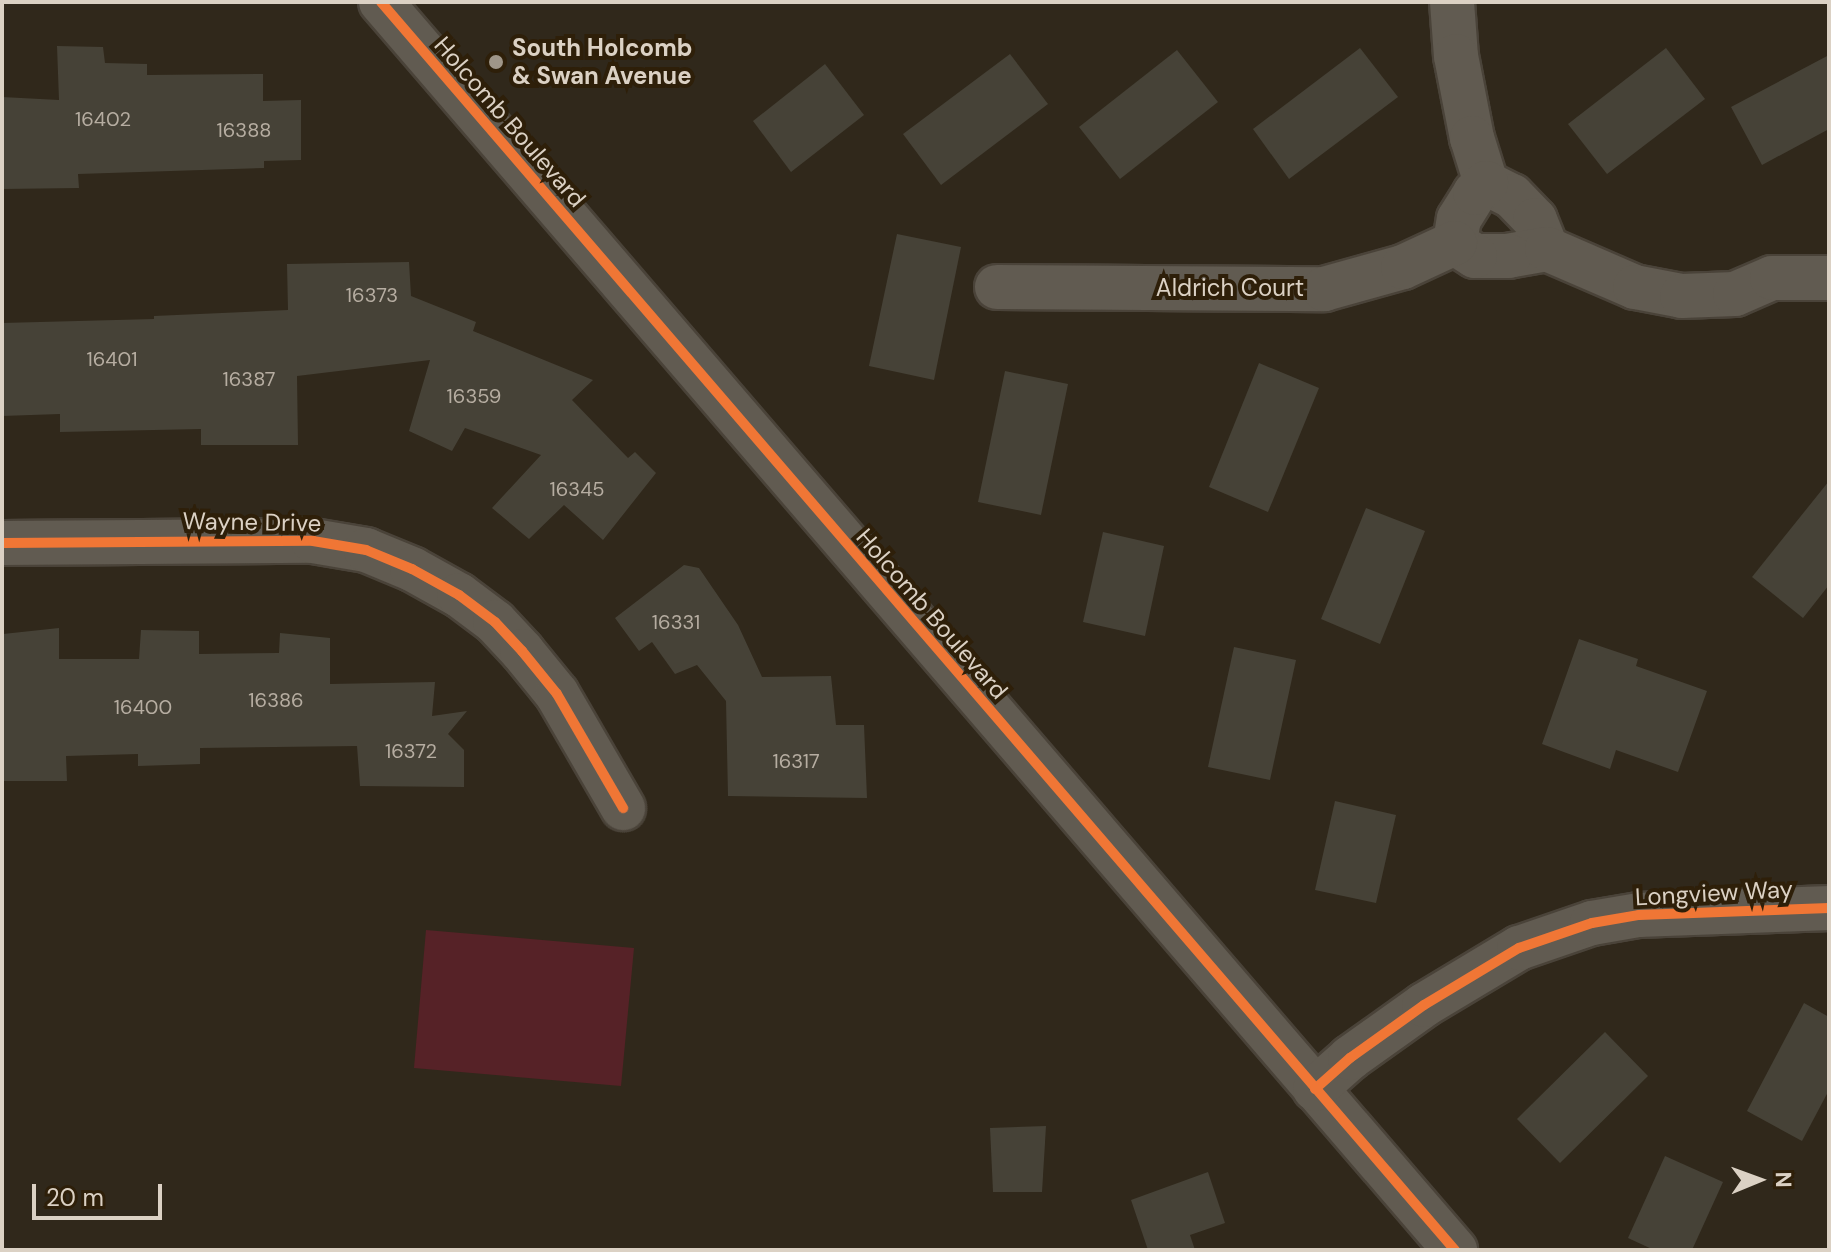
<!DOCTYPE html>
<html>
<head>
<meta charset="utf-8">
<style>
  body { margin:0 }
  #map { position:relative; width:1831px; height:1252px; overflow:hidden; background:#30281b; font-family:"DM Sans",sans-serif }
  div>[style] { position:absolute }
  .green>* { inset:0; background:#562227 }
  .building>* { inset:0; background:#464237 }
  .roads { filter:drop-shadow(2px 0 #4a4339) drop-shadow(-2px 0 #4a4339) drop-shadow(0 2px #4a4339) drop-shadow(0 -2px #4a4339) }
  .minor>* { height:44px; margin:-22px; padding:0 22px; transform-origin:22px; border-radius:22px; background:#615b51 }
  .cycleway>* { height:10px; margin:-5px; padding:0 5px; transform-origin:5px; border-radius:5px; background:#f07635 }
  .dots>* { width:22px; height:22px; translate:-50% -50%; box-sizing:border-box; border:4px solid #2e1f09; border-radius:50% }
  span { translate:-50% -50%; white-space:nowrap; text-align:center; line-height:1.15; -webkit-text-stroke:8px #2e1f09; paint-order:stroke }
  .number-label { font-size:20px; color:#b6ada1 }
  .number-label span { -webkit-text-stroke-width:0 }
  .poi-label { font-size:24px; color:#dbd1c4; font-weight:700 }
  .left { translate:0 -50%; text-align:left }
  .street-label { font-size:24px; color:#dbd1c4 }
  .frame { position:absolute; inset:0; border:4px solid #dbd1c4; pointer-events:none }
  .north { position:absolute; left:1719px; top:1140px; width:80px; height:80px; -webkit-text-stroke:6px #2e1f09; paint-order:stroke; rotate:89deg; font-size:22px; font-weight:700; line-height:32px; text-align:center; color:#dbd1c4 }
  .north::after { content:''; display:block; margin:auto; width:28px; height:36px; background:#dbd1c4; clip-path:polygon(50% 0,100% 100%,50% 72%,0 100%) }
  .scale { position:absolute; left:32px; top:1184px; width:130px; height:36px; box-sizing:border-box; border:4px solid #dbd1c4; border-top:0; padding-left:10px; font-size:24px; line-height:28px; white-space:nowrap; color:#dbd1c4; -webkit-text-stroke:6px #2e1f09; paint-order:stroke }
</style>
</head>
<body>
<div id="map">
  <div class="green">
    <i style="clip-path:polygon(426px 930px,634px 948px,621px 1086px,414px 1068px)"></i>
  </div>
  <div class="building">
    <i style="clip-path:polygon(57px 46px,103px 47px,105px 63px,147px 64px,147px 75px,263px 74px,263px 101px,301px 100px,301px 160px,264px 161px,264px 168px,78px 174px,79px 188px,2px 189px,2px 97px,59px 100px)"></i>
    <i style="clip-path:polygon(1360px 48px,1398px 97px,1289px 179px,1253px 129px)"></i>
    <i style="clip-path:polygon(1666px 48px,1705px 99px,1607px 174px,1568px 124px)"></i>
    <i style="clip-path:polygon(1177px 50px,1218px 102px,1120px 179px,1079px 127px)"></i>
    <i style="clip-path:polygon(1010px 54px,1048px 104px,941px 185px,903px 134px)"></i>
    <i style="clip-path:polygon(1829px 55px,1829px 129px,1762px 165px,1731px 107px)"></i>
    <i style="clip-path:polygon(825px 64px,864px 115px,791px 172px,753px 121px)"></i>
    <i style="clip-path:polygon(897px 234px,961px 247px,934px 380px,869px 366px)"></i>
    <i style="clip-path:polygon(409px 262px,411px 296px,476px 322px,473px 331px,593px 380px,572px 400px,628px 458px,635px 452px,656px 473px,603px 540px,564px 505px,529px 539px,492px 508px,541px 455px,465px 428px,452px 451px,409px 431px,430px 360px,297px 376px,298px 445px,201px 445px,201px 429px,60px 432px,60px 414px,2px 416px,2px 323px,154px 319px,154px 316px,288px 310px,287px 264px)"></i>
    <i style="clip-path:polygon(1259px 363px,1319px 388px,1268px 512px,1209px 487px)"></i>
    <i style="clip-path:polygon(1005px 371px,1068px 384px,1041px 515px,978px 502px)"></i>
    <i style="clip-path:polygon(1829px 481px,1829px 585px,1803px 618px,1752px 577px)"></i>
    <i style="clip-path:polygon(1366px 508px,1425px 531px,1380px 644px,1321px 619px)"></i>
    <i style="clip-path:polygon(1103px 532px,1164px 546px,1145px 636px,1083px 622px)"></i>
    <i style="clip-path:polygon(684px 565px,699px 568px,738px 625px,762px 677px,831px 676px,836px 725px,864px 725px,867px 798px,728px 796px,726px 701px,697px 665px,675px 674px,652px 642px,639px 651px,615px 618px)"></i>
    <i style="clip-path:polygon(59px 628px,59px 659px,139px 659px,141px 630px,199px 631px,199px 654px,279px 653px,280px 633px,330px 638px,330px 684px,435px 682px,432px 716px,467px 711px,448px 734px,464px 750px,464px 787px,360px 786px,357px 746px,200px 748px,200px 764px,138px 766px,138px 754px,66px 756px,67px 781px,2px 781px,3px 634px)"></i>
    <i style="clip-path:polygon(1579px 639px,1638px 659px,1636px 666px,1707px 691px,1678px 772px,1616px 750px,1610px 769px,1542px 744px)"></i>
    <i style="clip-path:polygon(1234px 647px,1296px 660px,1270px 780px,1208px 767px)"></i>
    <i style="clip-path:polygon(1335px 801px,1396px 815px,1376px 903px,1315px 890px)"></i>
    <i style="clip-path:polygon(1804px 1003px,1829px 1017px,1829px 1090px,1802px 1141px,1747px 1111px)"></i>
    <i style="clip-path:polygon(1605px 1032px,1648px 1076px,1560px 1163px,1517px 1119px)"></i>
    <i style="clip-path:polygon(1046px 1126px,1042px 1192px,993px 1192px,990px 1128px)"></i>
    <i style="clip-path:polygon(1665px 1156px,1723px 1182px,1692px 1250px,1654px 1250px,1628px 1238px)"></i>
    <i style="clip-path:polygon(1208px 1172px,1225px 1223px,1190px 1235px,1195px 1250px,1148px 1250px,1131px 1200px)"></i>
  </div>
  <div class="roads">
    <div class="minor">
      <i style="left:381px;top:2px;width:1647px;rotate:49.29deg"></i>
      <i style="left:1452px;top:2px;width:54px;rotate:85.8deg"></i>
      <i style="left:1456px;top:56px;width:84px;rotate:79deg"></i>
      <i style="left:1472px;top:138px;width:47px;rotate:72.7deg"></i>
      <i style="left:1486px;top:183px;width:29px;rotate:27deg"></i>
      <i style="left:1512px;top:196px;width:33px;rotate:46deg"></i>
      <i style="left:1535px;top:220px;width:31px;rotate:68deg"></i>
      <i style="left:1547px;top:249px;width:39px;rotate:170deg"></i>
      <i style="left:1509px;top:256px;width:34px;rotate:180deg"></i>
      <i style="left:1475px;top:256px;width:24px;rotate:-147deg"></i>
      <i style="left:1455px;top:243px;width:24px;rotate:-81deg"></i>
      <i style="left:1459px;top:219px;width:31px;rotate:-58deg"></i>
      <i style="left:1475px;top:193px;width:15px;rotate:-42deg"></i>
      <i style="left:1547px;top:249px;width:96px;rotate:23.4deg"></i>
      <i style="left:1635px;top:287px;width:48px;rotate:10.8deg"></i>
      <i style="left:1682px;top:296px;width:53px;rotate:-2.2deg"></i>
      <i style="left:1735px;top:294px;width:40px;rotate:-23.4deg"></i>
      <i style="left:1772px;top:278px;width:57px"></i>
      <i style="left:997px;top:287px;width:327px;rotate:0.4deg"></i>
      <i style="left:1324px;top:289px;width:82px;rotate:-15.6deg"></i>
      <i style="left:1403px;top:267px;width:57px;rotate:-24.8deg"></i>
      <i style="left:2px;top:543px;width:311px;rotate:-0.4deg"></i>
      <i style="left:313px;top:541px;width:54px;rotate:9.6deg"></i>
      <i style="left:366px;top:550px;width:50px;rotate:22.4deg"></i>
      <i style="left:412px;top:569px;width:54px;rotate:29deg"></i>
      <i style="left:459px;top:595px;width:45px;rotate:36.9deg"></i>
      <i style="left:495px;top:622px;width:40px;rotate:47deg"></i>
      <i style="left:522px;top:651px;width:55px;rotate:50.9deg"></i>
      <i style="left:557px;top:694px;width:132px;rotate:59.9deg"></i>
      <i style="left:1315px;top:1089px;width:47px;rotate:-41.5deg"></i>
      <i style="left:1350px;top:1058px;width:91px;rotate:-35.6deg"></i>
      <i style="left:1424px;top:1005px;width:111px;rotate:-31deg"></i>
      <i style="left:1519px;top:948px;width:77px;rotate:-18.9deg"></i>
      <i style="left:1592px;top:923px;width:48px;rotate:-9.7deg"></i>
      <i style="left:1639px;top:915px;width:190px;rotate:-2.1deg"></i>
    </div>
  </div>
  <div class="cycleway">
    <i style="left:381px;top:2px;width:1647px;rotate:49.29deg"></i>
    <i style="left:2px;top:543px;width:311px;rotate:-0.4deg"></i>
    <i style="left:313px;top:541px;width:54px;rotate:9.6deg"></i>
    <i style="left:366px;top:550px;width:50px;rotate:22.4deg"></i>
    <i style="left:412px;top:569px;width:54px;rotate:29deg"></i>
    <i style="left:459px;top:595px;width:45px;rotate:36.9deg"></i>
    <i style="left:495px;top:622px;width:40px;rotate:47deg"></i>
    <i style="left:522px;top:651px;width:55px;rotate:50.9deg"></i>
    <i style="left:557px;top:694px;width:132px;rotate:59.9deg"></i>
    <i style="left:1315px;top:1089px;width:47px;rotate:-41.5deg"></i>
    <i style="left:1350px;top:1058px;width:91px;rotate:-35.6deg"></i>
    <i style="left:1424px;top:1005px;width:111px;rotate:-31deg"></i>
    <i style="left:1519px;top:948px;width:77px;rotate:-18.9deg"></i>
    <i style="left:1592px;top:923px;width:48px;rotate:-9.7deg"></i>
    <i style="left:1639px;top:915px;width:190px;rotate:-2.1deg"></i>
  </div>
  <div class="dots">
    <i style="left:496px;top:62px;background:#9f9689"></i>
  </div>
  <div class="number-label">
    <span style="left:103px;top:119px">16402</span>
    <span style="left:244px;top:130px">16388</span>
    <span style="left:372px;top:295px">16373</span>
    <span style="left:112px;top:359px">16401</span>
    <span style="left:249px;top:379px">16387</span>
    <span style="left:474px;top:396px">16359</span>
    <span style="left:577px;top:489px">16345</span>
    <span style="left:676px;top:622px">16331</span>
    <span style="left:276px;top:700px">16386</span>
    <span style="left:143px;top:707px">16400</span>
    <span style="left:411px;top:751px">16372</span>
    <span style="left:796px;top:761px">16317</span>
  </div>
  <div class="poi-label">
    <span class="left" style="left:512px;top:62px">South Holcomb<br>&amp; Swan Avenue</span>
  </div>
  <div class="street-label">
    <span style="left:510px;top:122px;rotate:49deg">Holcomb Boulevard</span>
    <span style="left:1230px;top:288px">Aldrich Court</span>
    <span style="left:252px;top:522px;rotate:1deg">Wayne Drive</span>
    <span style="left:932px;top:614px;rotate:49deg">Holcomb Boulevard</span>
    <span style="left:1714px;top:893px;rotate:-3deg">Longview Way</span>
  </div>
  <div class="frame"></div>
  <div class="north">N</div>
  <div class="scale">20 m</div>
</div>
</body>
</html>
